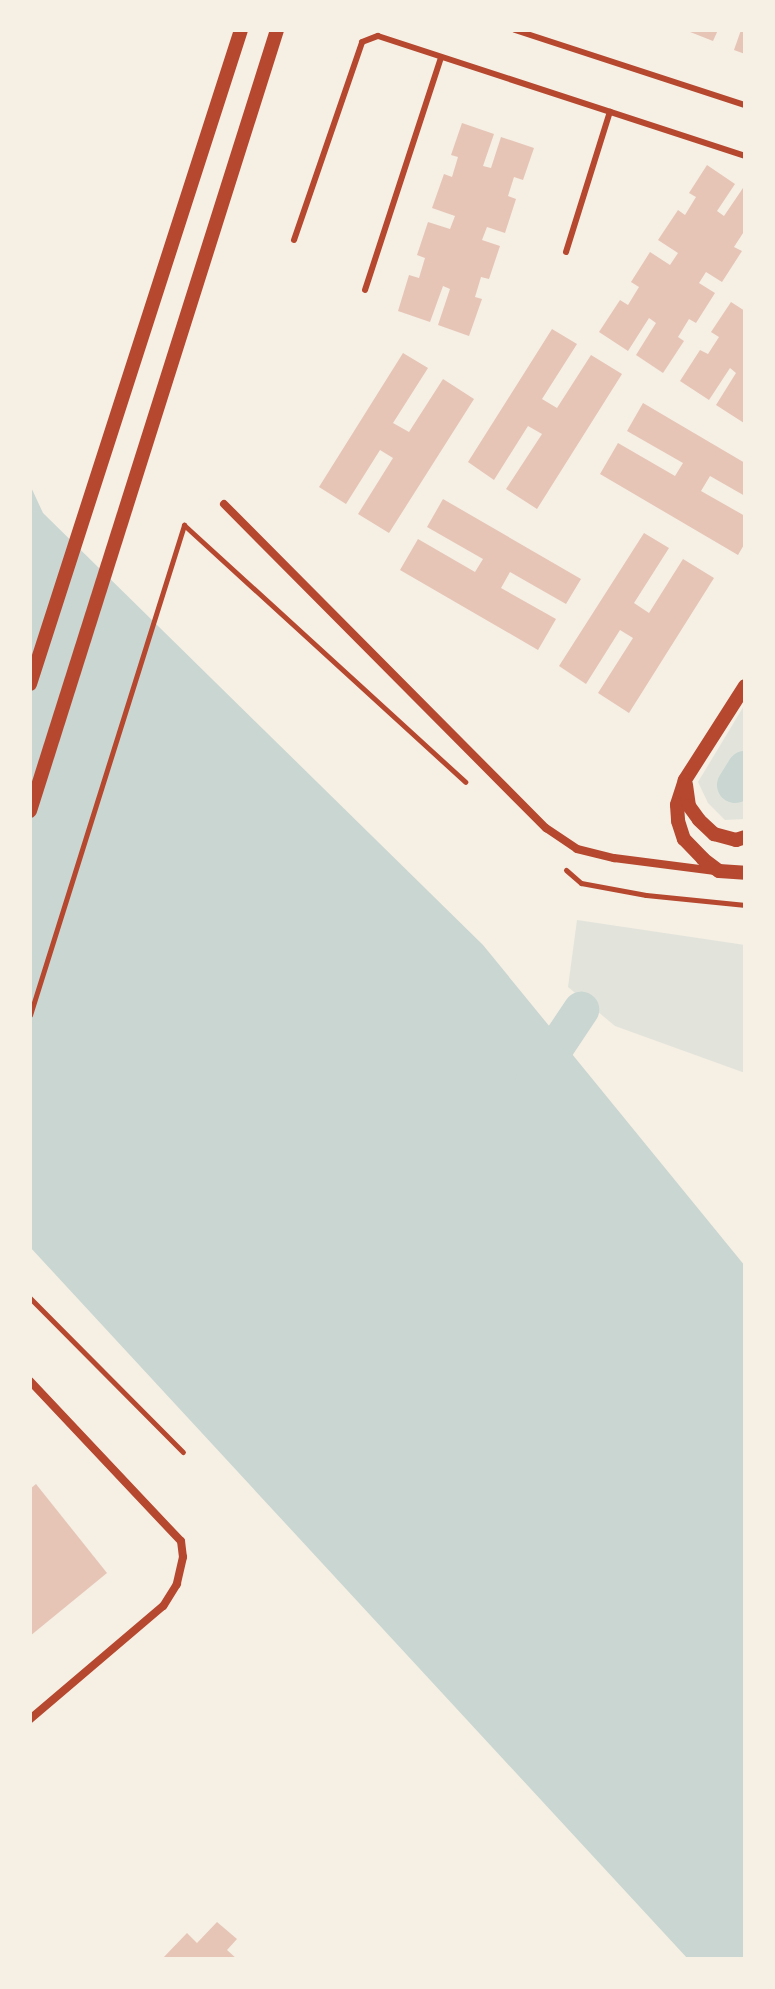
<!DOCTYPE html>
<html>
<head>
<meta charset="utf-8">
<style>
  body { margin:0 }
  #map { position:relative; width:775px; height:1989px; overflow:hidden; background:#f6efe4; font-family:"Noto Serif",serif }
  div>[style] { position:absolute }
  .green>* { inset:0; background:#e2e4dc }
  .water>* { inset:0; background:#c9d6d2 }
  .canal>* { height:36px; margin:-18px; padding:0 18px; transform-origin:18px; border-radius:18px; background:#c9d6d2 }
  .building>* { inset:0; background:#e6c5b7 }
  .path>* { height:5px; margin:-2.5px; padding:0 2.5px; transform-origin:2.5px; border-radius:2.5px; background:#b5482f }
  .service>* { height:6px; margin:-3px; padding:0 3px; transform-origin:3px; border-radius:3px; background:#b5482f }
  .minor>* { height:8px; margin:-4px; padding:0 4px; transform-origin:4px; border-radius:4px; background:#b5482f }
  .tertiary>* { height:14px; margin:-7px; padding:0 7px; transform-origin:7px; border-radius:7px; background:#b5482f }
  span { translate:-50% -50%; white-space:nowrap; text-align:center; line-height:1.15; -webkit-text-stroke:6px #f6efe4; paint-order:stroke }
  .frame { position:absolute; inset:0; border:32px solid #f6efe4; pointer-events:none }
</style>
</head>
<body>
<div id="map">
  <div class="green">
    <i style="clip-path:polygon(745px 704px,745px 819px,725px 820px,708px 803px,698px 782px)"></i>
    <i style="clip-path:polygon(577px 920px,745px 945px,745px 1073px,615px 1026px,568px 987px)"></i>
  </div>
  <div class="water">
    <i style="clip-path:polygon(30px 485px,43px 513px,483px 945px,745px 1266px,745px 1959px,688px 1959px,30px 1247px)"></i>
  </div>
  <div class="canal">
    <i style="left:735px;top:785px;width:19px;rotate:-58deg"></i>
    <i style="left:533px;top:1082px;width:87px;rotate:-56.3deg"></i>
  </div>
  <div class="building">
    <i style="clip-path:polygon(685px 30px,718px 30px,713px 41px)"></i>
    <i style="clip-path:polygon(741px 30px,745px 30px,745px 54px,734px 50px)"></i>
    <i style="clip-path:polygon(462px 123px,494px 134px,483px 166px,491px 168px,501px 137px,534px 148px,523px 180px,514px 177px,508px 196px,516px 199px,505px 233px,487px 227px,482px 240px,500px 246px,489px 279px,481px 277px,475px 297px,482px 299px,469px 336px,438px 325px,450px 289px,443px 286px,430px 322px,398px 311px,409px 275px,419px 278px,425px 258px,417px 255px,428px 222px,450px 229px,455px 216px,432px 208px,444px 174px,452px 177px,458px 157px,451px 155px)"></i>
    <i style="clip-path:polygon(707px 165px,735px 184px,717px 211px,724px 216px,743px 188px,745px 189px,745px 230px,734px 247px,742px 251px,722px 282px,706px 272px,699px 283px,715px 293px,696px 323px,689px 319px,678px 337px,684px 341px,663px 373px,636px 355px,656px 323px,649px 318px,628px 351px,599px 332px,620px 300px,628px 305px,639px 287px,631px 282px,650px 252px,670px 265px,678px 253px,658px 240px,678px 210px,685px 215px,696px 197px,689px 193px)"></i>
    <i style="clip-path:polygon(731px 302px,745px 311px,744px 423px,716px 405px,736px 373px,730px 368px,709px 400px,680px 381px,700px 350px,708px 354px,719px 337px,711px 332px)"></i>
    <i style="clip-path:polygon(552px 329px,577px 344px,542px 399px,557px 408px,591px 355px,622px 374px,537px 509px,506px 489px,542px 434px,528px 426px,494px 480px,468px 462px)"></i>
    <i style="clip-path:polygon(403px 353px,428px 368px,393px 423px,409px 432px,443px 379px,474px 399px,389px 533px,358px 514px,393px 458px,380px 450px,346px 504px,319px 487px)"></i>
    <i style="clip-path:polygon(643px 403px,745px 463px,745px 496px,710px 476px,701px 491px,745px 516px,745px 543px,738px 555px,600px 474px,618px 443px,675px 476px,683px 463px,627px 431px)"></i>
    <i style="clip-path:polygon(443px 499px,581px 579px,566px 604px,510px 572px,501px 588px,556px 619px,538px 650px,400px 570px,418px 539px,475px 572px,483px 559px,427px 527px)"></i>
    <i style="clip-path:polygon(644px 533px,669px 548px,634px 603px,649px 613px,683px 559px,714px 578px,629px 713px,598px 693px,633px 638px,620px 630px,586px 684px,559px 666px)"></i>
    <i style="clip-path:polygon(36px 1484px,107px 1573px,30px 1636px,30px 1489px)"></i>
    <i style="clip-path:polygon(217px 1922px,237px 1939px,227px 1950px,237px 1959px,162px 1959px,187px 1933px,197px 1943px)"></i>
  </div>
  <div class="path">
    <i style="left:566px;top:870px;width:20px;rotate:41deg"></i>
    <i style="left:581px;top:883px;width:66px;rotate:10.5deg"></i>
    <i style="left:646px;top:895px;width:100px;rotate:5.8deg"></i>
    <i style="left:30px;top:1015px;width:514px;rotate:-72.55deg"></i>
    <i style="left:184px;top:525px;width:381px;rotate:42.4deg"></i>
    <i style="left:30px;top:1298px;width:217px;rotate:45.2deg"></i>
  </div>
  <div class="service">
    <i style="left:515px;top:30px;width:242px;rotate:18.1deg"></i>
    <i style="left:294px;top:240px;width:209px;rotate:-71deg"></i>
    <i style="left:362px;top:42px;width:17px;rotate:-21deg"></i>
    <i style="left:378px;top:36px;width:386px;rotate:18.1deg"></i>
    <i style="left:566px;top:252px;width:147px;rotate:-72.6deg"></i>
    <i style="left:365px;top:290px;width:244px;rotate:-71.9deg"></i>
  </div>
  <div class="minor">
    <i style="left:224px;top:504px;width:457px;rotate:45.2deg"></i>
    <i style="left:546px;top:828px;width:37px;rotate:34deg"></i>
    <i style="left:577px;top:849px;width:38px;rotate:14deg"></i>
    <i style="left:614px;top:858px;width:102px;rotate:7.3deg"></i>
    <i style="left:30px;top:1381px;width:220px;rotate:46.7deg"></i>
    <i style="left:181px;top:1541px;width:16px;rotate:83deg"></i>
    <i style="left:183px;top:1557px;width:28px;rotate:103deg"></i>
    <i style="left:177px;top:1584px;width:26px;rotate:122deg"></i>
    <i style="left:163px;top:1606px;width:175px;rotate:139.6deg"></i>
  </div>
  <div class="tertiary">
    <i style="left:30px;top:684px;width:687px;rotate:-72.12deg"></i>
    <i style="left:745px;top:686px;width:112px;rotate:122.6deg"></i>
    <i style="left:685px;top:780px;width:26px;rotate:108deg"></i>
    <i style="left:677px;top:805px;width:16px;rotate:86deg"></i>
    <i style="left:678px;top:821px;width:19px;rotate:72deg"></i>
    <i style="left:684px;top:839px;width:28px;rotate:46deg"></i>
    <i style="left:703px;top:859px;width:20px;rotate:37deg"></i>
    <i style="left:719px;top:871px;width:26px;rotate:4deg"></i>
    <i style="left:686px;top:785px;width:21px;rotate:82deg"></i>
    <i style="left:689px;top:806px;width:17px;rotate:54deg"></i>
    <i style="left:699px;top:820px;width:21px;rotate:43deg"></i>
    <i style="left:714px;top:834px;width:23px;rotate:15deg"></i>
    <i style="left:736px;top:840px;width:9px;rotate:-18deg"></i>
    <i style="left:30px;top:811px;width:819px;rotate:-72.45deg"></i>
  </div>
  <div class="frame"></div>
</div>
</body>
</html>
